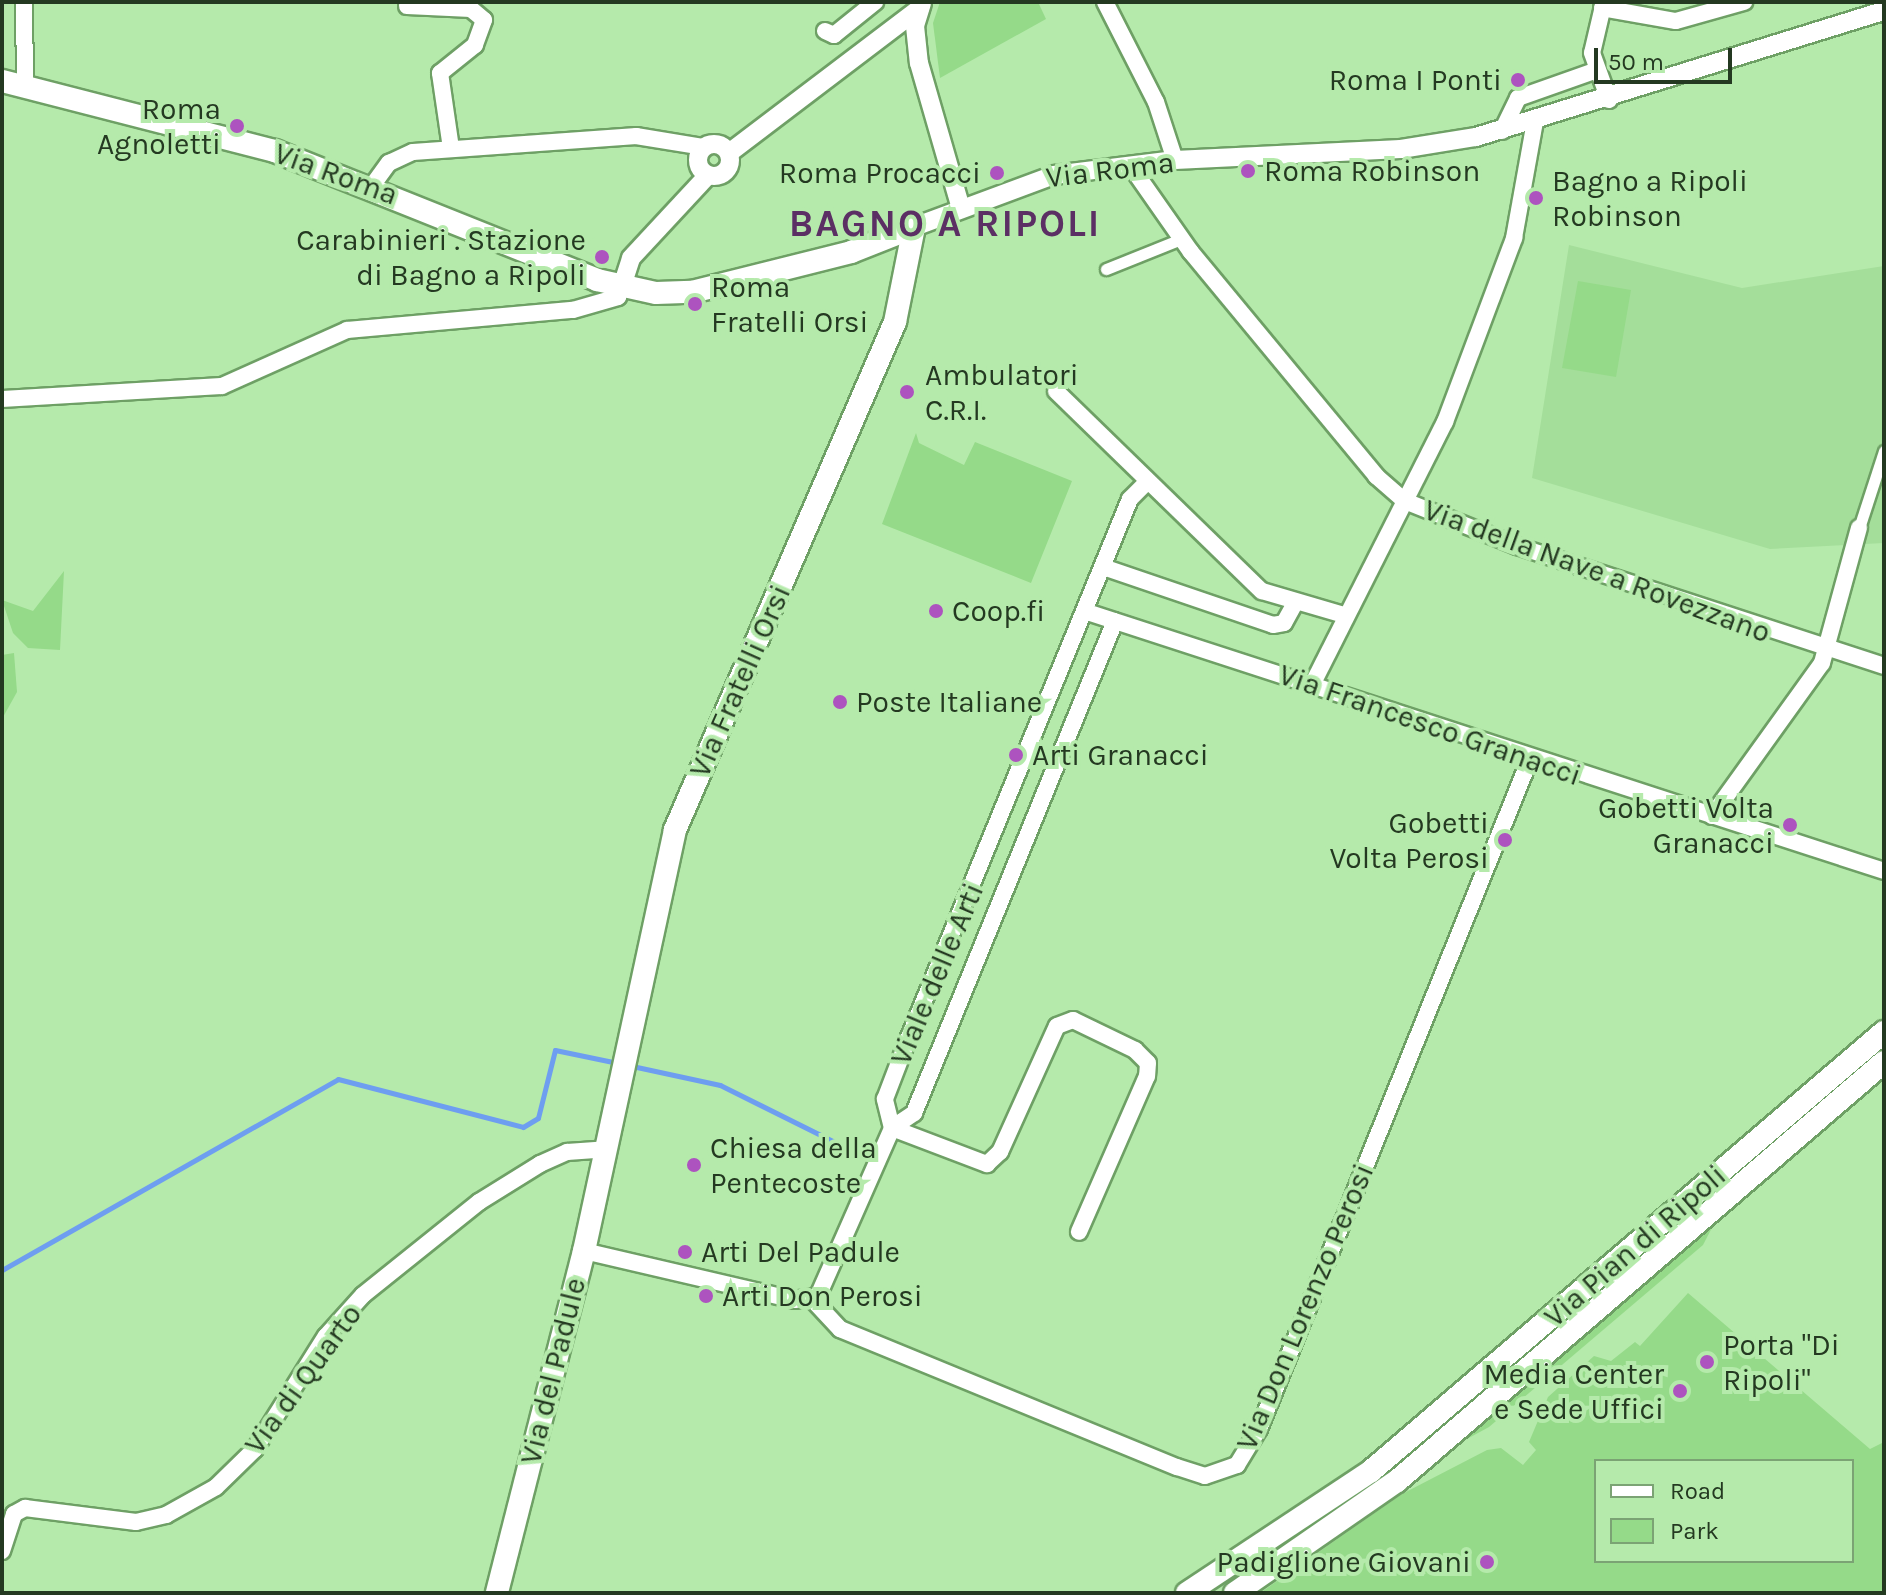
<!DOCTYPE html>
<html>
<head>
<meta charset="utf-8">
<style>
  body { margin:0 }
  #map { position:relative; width:1886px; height:1595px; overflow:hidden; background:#b5eaab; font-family:Karla,sans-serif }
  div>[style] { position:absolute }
  .built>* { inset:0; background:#a4de9a }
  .green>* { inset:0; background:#95da89 }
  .stream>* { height:5px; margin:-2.5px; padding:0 2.5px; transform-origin:2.5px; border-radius:2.5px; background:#6e9ef0 }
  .roads { filter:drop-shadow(2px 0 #6ea065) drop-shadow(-2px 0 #6ea065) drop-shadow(0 2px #6ea065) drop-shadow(0 -2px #6ea065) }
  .pedestrian>* { height:11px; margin:-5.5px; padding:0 5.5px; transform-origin:5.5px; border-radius:5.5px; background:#fff }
  .minor>* { height:16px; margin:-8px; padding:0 8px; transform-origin:8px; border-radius:8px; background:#fff }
  .tertiary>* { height:18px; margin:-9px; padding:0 9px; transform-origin:9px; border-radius:9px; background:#fff }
  .tertiary>.ring { margin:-9px; padding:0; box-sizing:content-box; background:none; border:18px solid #fff; border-radius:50% }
  .secondary>* { height:22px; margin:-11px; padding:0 11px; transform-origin:11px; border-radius:11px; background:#fff }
  .dots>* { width:22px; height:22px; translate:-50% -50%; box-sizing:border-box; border:4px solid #b5eaab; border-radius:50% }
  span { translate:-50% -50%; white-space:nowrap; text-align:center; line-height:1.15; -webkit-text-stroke:8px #b5eaab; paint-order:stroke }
  .poi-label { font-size:30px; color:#243921 }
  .right { translate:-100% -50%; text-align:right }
  .left { translate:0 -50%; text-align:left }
  .street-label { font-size:30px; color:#243921 }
  .district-label { font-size:38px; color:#5b2f64; font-weight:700; letter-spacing:2px }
  .frame { position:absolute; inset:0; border:4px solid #243921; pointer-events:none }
  .legend { position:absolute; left:1594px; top:1459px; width:260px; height:104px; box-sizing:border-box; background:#b5eaab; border:2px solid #7ba374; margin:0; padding:10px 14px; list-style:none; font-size:24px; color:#243921 }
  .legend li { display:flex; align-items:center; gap:16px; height:40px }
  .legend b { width:40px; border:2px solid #7ba374 }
  .scale { position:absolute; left:1594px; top:48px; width:138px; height:36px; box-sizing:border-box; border:4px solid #243921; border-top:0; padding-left:10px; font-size:24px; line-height:28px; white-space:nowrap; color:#243921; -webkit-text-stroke:6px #b5eaab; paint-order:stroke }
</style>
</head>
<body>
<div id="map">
  <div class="built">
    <i style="clip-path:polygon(1569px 245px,1742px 288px,1884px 266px,1884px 543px,1770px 549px,1532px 478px)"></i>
  </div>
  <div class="green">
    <i style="clip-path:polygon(940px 2px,1038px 2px,1046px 19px,940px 78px,933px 23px)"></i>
    <i style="clip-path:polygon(1578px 281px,1631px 290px,1616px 377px,1562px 368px)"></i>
    <i style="clip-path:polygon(916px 433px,919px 443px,964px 465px,975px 442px,1072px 481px,1031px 583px,882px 524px)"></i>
    <i style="clip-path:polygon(64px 571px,60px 650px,28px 648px,13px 633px,2px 600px,33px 611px)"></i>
    <i style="clip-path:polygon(14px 653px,17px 692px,2px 719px,2px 655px)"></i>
    <i style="clip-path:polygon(1718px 1216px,1703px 1245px,1489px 1427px,1443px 1452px)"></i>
    <i style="clip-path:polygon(evenodd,1688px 1293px,1870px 1449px,1884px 1442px,1884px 1593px,1260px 1593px,1402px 1494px,1487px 1450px,1501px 1448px,1523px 1465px,1536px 1450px,1529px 1442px,1548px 1397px,1594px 1356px,1611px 1361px,1635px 1342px,1640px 1346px,1688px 1293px,1852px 1461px,1852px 1561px,1596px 1561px,1596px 1461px,1852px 1461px)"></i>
  </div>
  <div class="stream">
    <i style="left:632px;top:1066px;width:90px;rotate:12.2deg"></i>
    <i style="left:720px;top:1085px;width:128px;rotate:26.4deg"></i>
    <i style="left:2px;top:1270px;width:386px;rotate:-29.6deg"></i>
    <i style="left:338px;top:1079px;width:191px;rotate:14.5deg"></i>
    <i style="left:523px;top:1127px;width:17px;rotate:-31deg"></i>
    <i style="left:538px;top:1118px;width:70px;rotate:-76deg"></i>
    <i style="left:555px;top:1050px;width:64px;rotate:11.7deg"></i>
  </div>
  <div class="roads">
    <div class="pedestrian">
      <i style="left:1106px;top:269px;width:81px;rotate:-21.8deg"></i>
      <i style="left:1859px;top:528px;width:81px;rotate:-72deg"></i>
    </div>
    <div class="minor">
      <i style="left:24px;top:2px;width:85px;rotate:89.3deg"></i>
      <i style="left:1105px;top:2px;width:112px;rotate:63deg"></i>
      <i style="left:1156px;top:102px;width:61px;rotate:71.9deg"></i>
      <i style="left:1604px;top:2px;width:52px;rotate:103.2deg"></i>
      <i style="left:1592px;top:53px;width:50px;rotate:70.1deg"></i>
      <i style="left:407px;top:6px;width:64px;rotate:2.7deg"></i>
      <i style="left:471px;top:9px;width:17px;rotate:40deg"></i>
      <i style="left:484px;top:20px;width:27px;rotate:110deg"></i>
      <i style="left:475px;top:45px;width:45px;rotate:141.3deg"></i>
      <i style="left:440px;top:73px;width:76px;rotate:81.7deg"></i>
      <i style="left:1602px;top:8px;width:75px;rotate:10deg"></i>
      <i style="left:1676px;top:21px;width:71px;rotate:-15.6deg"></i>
      <i style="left:825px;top:31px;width:10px;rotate:24deg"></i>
      <i style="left:834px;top:35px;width:53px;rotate:-38.8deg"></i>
      <i style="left:1502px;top:131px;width:37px;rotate:-64deg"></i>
      <i style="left:1518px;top:98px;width:84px;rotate:-19.5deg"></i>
      <i style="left:1130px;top:165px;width:106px;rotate:55deg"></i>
      <i style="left:1191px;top:252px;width:291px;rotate:50.4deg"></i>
      <i style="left:1376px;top:476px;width:38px;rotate:41deg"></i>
      <i style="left:1405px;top:501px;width:121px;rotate:21.9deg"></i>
      <i style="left:1517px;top:546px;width:386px;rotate:18.1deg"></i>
      <i style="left:372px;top:186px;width:29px;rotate:-54deg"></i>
      <i style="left:389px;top:163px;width:26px;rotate:-25deg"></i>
      <i style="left:413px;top:152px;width:224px;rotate:-4.1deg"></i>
      <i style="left:636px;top:136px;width:69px;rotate:9.2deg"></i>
      <i style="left:1056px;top:391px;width:287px;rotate:44.2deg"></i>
      <i style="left:1262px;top:591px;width:85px;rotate:16.3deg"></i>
      <i style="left:2px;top:399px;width:220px;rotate:-3.4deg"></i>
      <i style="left:222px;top:386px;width:137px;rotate:-24.1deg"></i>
      <i style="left:347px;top:330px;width:227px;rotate:-5.1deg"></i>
      <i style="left:573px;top:310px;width:47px;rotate:-16.1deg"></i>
      <i style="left:618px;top:297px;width:12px;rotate:-70deg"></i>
      <i style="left:1106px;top:568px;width:176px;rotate:18.8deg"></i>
      <i style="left:1273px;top:625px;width:11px;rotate:-10deg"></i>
      <i style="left:1284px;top:623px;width:21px;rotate:-61deg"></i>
      <i style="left:1087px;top:612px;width:838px;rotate:18deg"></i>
      <i style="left:1312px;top:685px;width:295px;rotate:-63.2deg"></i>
      <i style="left:1445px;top:422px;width:197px;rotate:-69.4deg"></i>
      <i style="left:1514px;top:238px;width:119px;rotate:-79.8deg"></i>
      <i style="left:1712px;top:816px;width:188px;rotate:-54.3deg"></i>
      <i style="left:1822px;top:663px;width:140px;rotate:-74.7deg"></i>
      <i style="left:892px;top:1128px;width:30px;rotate:-104deg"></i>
      <i style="left:885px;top:1099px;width:56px;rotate:-69deg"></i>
      <i style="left:905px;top:1047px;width:592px;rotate:-67.68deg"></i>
      <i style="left:1130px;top:499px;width:25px;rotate:-45deg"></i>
      <i style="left:892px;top:1128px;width:102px;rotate:20.8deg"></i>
      <i style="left:987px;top:1164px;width:18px;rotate:-43deg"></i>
      <i style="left:1000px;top:1152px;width:138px;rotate:-65.7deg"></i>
      <i style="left:1057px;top:1026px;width:17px;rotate:-21deg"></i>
      <i style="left:1073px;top:1020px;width:69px;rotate:25.8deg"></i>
      <i style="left:1135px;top:1050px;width:18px;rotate:45deg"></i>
      <i style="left:1148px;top:1063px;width:13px;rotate:94deg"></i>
      <i style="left:1147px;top:1076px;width:170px;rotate:113.6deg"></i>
      <i style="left:584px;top:1251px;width:216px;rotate:13.1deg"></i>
      <i style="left:794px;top:1300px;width:24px;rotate:-9deg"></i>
      <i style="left:818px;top:1296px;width:184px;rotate:-66.2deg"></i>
      <i style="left:892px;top:1128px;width:27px;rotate:-34deg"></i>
      <i style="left:914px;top:1113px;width:531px;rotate:-67.78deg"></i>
      <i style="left:813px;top:1300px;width:40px;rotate:47deg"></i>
      <i style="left:840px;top:1329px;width:364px;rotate:22.3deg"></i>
      <i style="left:1177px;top:1467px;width:29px;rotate:18deg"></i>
      <i style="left:1205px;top:1476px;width:34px;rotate:-19deg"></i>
      <i style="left:1237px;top:1465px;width:42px;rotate:-58.6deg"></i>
      <i style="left:1259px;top:1429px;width:723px;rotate:-67.98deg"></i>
      <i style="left:2px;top:1551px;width:39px;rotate:-72deg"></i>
      <i style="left:14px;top:1514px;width:13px;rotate:-29deg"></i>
      <i style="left:25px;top:1508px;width:112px;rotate:7.2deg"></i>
      <i style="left:136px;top:1522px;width:31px;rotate:-13deg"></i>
      <i style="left:166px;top:1515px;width:57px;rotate:-29.2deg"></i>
      <i style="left:216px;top:1487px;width:54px;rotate:-44.3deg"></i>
      <i style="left:255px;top:1449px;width:133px;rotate:-57.9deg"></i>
      <i style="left:326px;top:1336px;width:55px;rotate:-47.9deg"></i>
      <i style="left:363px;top:1295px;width:149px;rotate:-38.7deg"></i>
      <i style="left:479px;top:1202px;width:72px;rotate:-31.9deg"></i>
      <i style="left:540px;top:1164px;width:30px;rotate:-24deg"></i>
      <i style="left:567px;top:1152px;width:39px;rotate:-4deg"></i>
    </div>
    <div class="tertiary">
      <i style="left:922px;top:3px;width:24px;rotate:107deg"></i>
      <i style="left:915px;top:26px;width:37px;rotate:84deg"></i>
      <i style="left:919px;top:63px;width:148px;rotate:73.9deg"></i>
      <i class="ring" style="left:698px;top:144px;width:14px;height:14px"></i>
      <i style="left:729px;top:153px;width:240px;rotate:-37.2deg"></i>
      <i style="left:914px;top:227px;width:149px;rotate:-20.4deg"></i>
      <i style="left:1054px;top:175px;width:122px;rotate:-7.1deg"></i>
      <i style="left:1175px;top:160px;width:226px;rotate:-2.8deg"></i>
      <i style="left:1401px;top:149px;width:76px;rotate:-9.1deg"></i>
      <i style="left:1476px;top:137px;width:427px;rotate:-17.2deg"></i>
      <i style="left:622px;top:286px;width:29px;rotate:-72deg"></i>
      <i style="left:631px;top:258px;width:113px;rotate:-47.1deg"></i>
    </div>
    <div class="secondary">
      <i style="left:2px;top:81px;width:282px;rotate:14.4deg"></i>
      <i style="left:275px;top:151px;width:347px;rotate:21.8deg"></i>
      <i style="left:597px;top:280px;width:60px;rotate:12.4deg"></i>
      <i style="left:656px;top:293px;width:36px;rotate:-2deg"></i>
      <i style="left:692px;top:292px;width:164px;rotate:-14.1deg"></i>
      <i style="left:851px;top:252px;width:68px;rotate:-21.6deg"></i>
      <i style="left:914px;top:227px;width:97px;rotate:101.3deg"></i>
      <i style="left:895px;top:322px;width:554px;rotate:113.42deg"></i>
      <i style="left:675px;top:830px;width:431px;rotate:102.2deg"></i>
      <i style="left:584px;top:1251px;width:353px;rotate:104.3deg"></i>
      <i style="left:1187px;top:1593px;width:221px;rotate:-33.5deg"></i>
      <i style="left:1371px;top:1471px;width:675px;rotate:-40.56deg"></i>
      <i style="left:1235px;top:1593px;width:197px;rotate:-34.7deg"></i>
      <i style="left:1397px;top:1481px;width:642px;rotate:-40.71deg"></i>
    </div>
  </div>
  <div class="dots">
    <i style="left:1518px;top:80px;background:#ad53bf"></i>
    <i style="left:237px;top:126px;background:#ad53bf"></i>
    <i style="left:1248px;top:171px;background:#ad53bf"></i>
    <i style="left:997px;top:173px;background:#ad53bf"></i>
    <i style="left:1536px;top:198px;background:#ad53bf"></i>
    <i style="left:602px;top:257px;background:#ad53bf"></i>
    <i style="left:695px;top:304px;background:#ad53bf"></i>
    <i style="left:907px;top:392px;background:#ad53bf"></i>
    <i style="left:936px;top:611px;background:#ad53bf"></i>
    <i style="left:840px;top:702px;background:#ad53bf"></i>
    <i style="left:1016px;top:755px;background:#ad53bf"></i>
    <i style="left:1790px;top:825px;background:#ad53bf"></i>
    <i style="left:1505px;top:840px;background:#ad53bf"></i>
    <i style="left:694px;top:1165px;background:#ad53bf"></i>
    <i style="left:685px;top:1252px;background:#ad53bf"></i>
    <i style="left:706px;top:1296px;background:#ad53bf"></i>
    <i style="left:1707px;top:1362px;background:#ad53bf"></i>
    <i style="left:1680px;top:1391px;background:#ad53bf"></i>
    <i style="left:1487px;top:1562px;background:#ad53bf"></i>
  </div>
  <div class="poi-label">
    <span class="right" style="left:1502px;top:80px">Roma I Ponti</span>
    <span class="right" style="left:221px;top:126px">Roma<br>Agnoletti</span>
    <span class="left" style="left:1264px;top:171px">Roma Robinson</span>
    <span class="right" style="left:981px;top:173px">Roma Procacci</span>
    <span class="left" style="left:1552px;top:198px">Bagno a Ripoli<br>Robinson</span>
    <span class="right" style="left:586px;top:257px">Carabinieri . Stazione<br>di Bagno a Ripoli</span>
    <span class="left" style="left:711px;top:304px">Roma<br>Fratelli Orsi</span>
    <span class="left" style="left:925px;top:392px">Ambulatori<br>C.R.I.</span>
    <span class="left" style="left:952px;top:611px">Coop.fi</span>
    <span class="left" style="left:856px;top:702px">Poste Italiane</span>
    <span class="left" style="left:1032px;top:755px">Arti Granacci</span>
    <span class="right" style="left:1774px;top:825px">Gobetti Volta<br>Granacci</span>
    <span class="right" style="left:1489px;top:840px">Gobetti<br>Volta Perosi</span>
    <span class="left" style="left:710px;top:1165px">Chiesa della<br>Pentecoste</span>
    <span class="left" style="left:701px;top:1252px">Arti Del Padule</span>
    <span class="left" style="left:722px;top:1296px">Arti Don Perosi</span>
    <span class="left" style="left:1723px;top:1362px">Porta "Di<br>Ripoli"</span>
    <span class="right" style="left:1664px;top:1391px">Media Center<br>e Sede Uffici</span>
    <span class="right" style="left:1471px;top:1562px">Padiglione Giovani</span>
  </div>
  <div class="street-label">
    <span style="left:1110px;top:170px;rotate:-7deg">Via Roma</span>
    <span style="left:336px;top:174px;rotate:20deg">Via Roma</span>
    <span style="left:1597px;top:571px;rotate:20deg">Via della Nave a Rovezzano</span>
    <span style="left:740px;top:681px;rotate:-66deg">Via Fratelli Orsi</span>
    <span style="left:1430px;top:725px;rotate:19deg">Via Francesco Granacci</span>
    <span style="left:937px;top:974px;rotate:-67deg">Viale delle Arti</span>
    <span style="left:1635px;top:1246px;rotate:-41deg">Via Pian di Ripoli</span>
    <span style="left:1305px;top:1307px;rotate:-67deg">Via Don Lorenzo Perosi</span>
    <span style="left:553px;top:1371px;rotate:-76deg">Via del Padule</span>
    <span style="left:303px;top:1379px;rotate:-54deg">Via di Quarto</span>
  </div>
  <div class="district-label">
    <span style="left:945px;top:224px">BAGNO A RIPOLI</span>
  </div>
  <div class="frame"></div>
  <ul class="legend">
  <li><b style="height:10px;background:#fff"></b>Road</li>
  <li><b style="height:22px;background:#95da89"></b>Park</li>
  </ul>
  <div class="scale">50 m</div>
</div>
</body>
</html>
